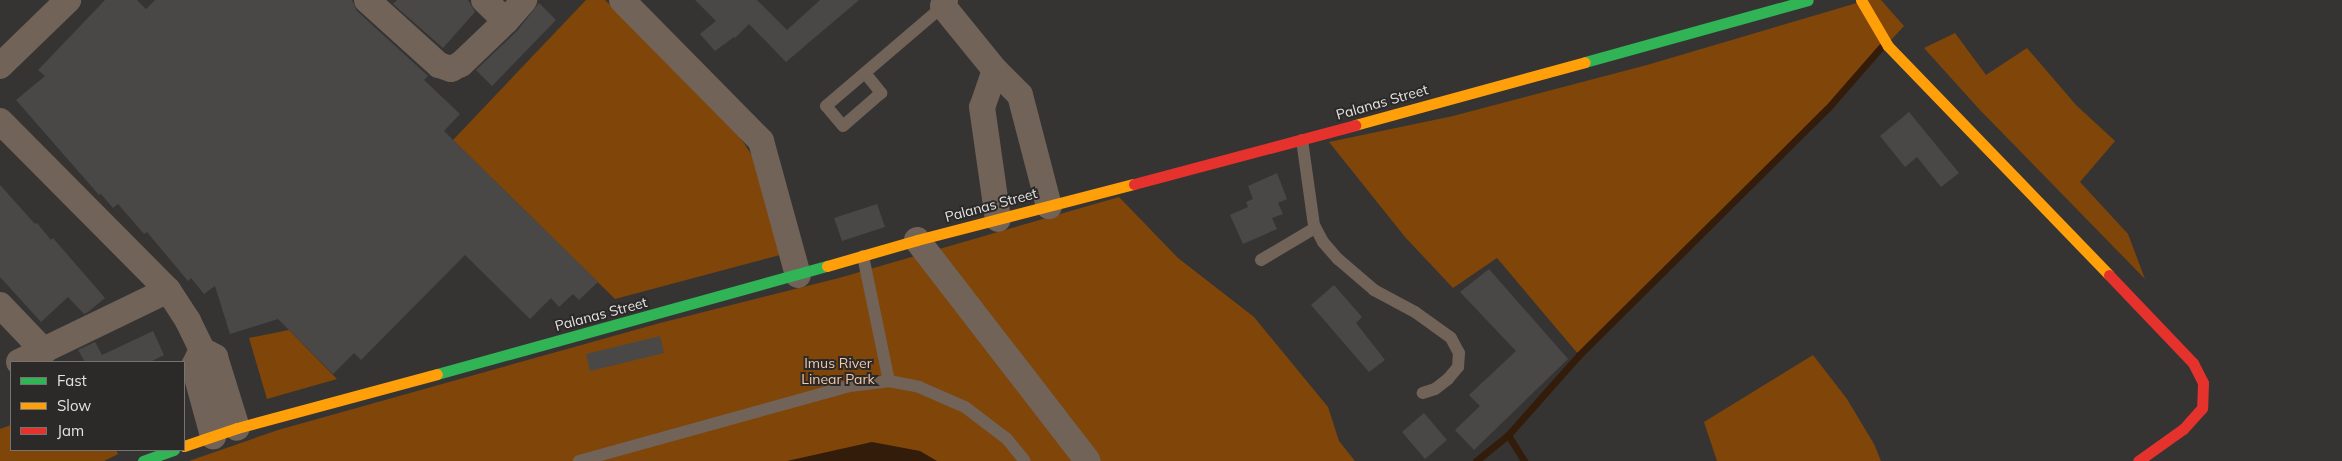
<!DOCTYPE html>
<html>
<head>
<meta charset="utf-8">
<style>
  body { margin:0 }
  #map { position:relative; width:2342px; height:461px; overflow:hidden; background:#353433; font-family:Mulish,sans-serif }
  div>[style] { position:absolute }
  .green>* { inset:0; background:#804509 }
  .water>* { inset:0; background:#331c0a }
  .stream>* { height:7px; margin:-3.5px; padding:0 3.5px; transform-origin:3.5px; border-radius:3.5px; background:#331c0a }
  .building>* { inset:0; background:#494847 }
  .lane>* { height:12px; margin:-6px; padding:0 6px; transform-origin:6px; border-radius:6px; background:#716358 }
  .street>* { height:26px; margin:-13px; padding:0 13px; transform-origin:13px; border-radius:13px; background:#716358 }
  .fast>* { height:11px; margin:-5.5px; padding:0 5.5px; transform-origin:5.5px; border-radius:5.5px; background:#30b455 }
  .slow>* { height:11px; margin:-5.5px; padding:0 5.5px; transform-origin:5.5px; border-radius:5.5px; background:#ff9f0a }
  .jam>* { height:11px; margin:-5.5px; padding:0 5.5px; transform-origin:5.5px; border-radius:5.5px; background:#e5322d }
  span { translate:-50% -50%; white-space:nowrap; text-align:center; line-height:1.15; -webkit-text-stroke:4px #2c2a28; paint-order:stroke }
  .street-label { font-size:14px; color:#e4e3e2 }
  .park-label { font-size:14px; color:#f2c8ab }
  .legend { position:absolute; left:10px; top:361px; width:175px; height:90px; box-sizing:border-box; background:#2c2a28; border:1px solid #767472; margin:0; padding:6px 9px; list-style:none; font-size:15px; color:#e4e3e2 }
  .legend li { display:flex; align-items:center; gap:10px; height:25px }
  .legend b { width:25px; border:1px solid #767472 }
</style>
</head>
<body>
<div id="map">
  <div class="green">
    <i style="clip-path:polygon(586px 0,605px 0,736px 131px,753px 157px,780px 255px,615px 299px,453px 140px)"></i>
    <i style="clip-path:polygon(1867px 0,1881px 0,1904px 26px,1827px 109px,1579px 355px,1497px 258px,1453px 288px,1405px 237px,1329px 142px,1453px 116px,1647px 65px)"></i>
    <i style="clip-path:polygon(1955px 33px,1986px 75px,2027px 48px,2076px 105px,2115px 141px,2080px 182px,2128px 234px,2145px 279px,1979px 109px,1924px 48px)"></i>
    <i style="clip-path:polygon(1119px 197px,1178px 258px,1254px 317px,1328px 407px,1339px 441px,1355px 461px,189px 461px,278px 430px,660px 323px,839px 278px)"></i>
    <i style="clip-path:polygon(289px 330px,337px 379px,267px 399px,249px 338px)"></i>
    <i style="clip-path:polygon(1813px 355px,1847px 399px,1874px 444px,1881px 461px,1717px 461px,1704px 422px)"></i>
    <i style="clip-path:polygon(11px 425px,11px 450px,116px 450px,118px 454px,104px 461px,0 461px,0 429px)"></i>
  </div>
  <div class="water">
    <i style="clip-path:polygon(872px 442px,920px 451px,937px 461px,787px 461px)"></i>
  </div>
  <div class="stream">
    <i style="left:1508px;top:435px;width:31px;rotate:58deg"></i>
    <i style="left:1476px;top:461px;width:41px;rotate:-39.1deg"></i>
    <i style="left:1508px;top:435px;width:107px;rotate:-48.4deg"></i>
    <i style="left:1579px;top:355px;width:349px;rotate:-44.8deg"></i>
    <i style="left:1827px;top:109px;width:82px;rotate:-48.9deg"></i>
  </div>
  <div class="building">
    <i style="clip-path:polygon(105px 0,137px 0,146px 9px,155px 0,352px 0,357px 11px,428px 76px,424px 80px,460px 114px,444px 131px,598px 282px,579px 300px,573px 294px,559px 307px,551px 298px,530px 319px,465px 255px,361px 360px,354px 353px,333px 374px,278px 319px,230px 334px,215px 286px,204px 294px,191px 278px,188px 281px,147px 232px,144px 234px,118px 204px,113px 208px,101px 194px,99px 195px,16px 100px,45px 76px,38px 70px)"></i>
    <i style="clip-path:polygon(397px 0,468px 0,475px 12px,443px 48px,393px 4px)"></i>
    <i style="clip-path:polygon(695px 0,757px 0,787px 30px,820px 0,859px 0,786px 62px,749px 24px,735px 38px,734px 37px,715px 51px,700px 34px,716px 21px)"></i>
    <i style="clip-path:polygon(539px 3px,556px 20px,492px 86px,476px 70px,517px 31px)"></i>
    <i style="clip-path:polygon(1909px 112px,1959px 173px,1941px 187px,1917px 157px,1905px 167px,1880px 136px)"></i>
    <i style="clip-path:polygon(1277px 173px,1287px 199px,1278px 203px,1283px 214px,1272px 218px,1277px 229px,1243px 244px,1230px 215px,1248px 207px,1246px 202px,1253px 199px,1248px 186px)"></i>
    <i style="clip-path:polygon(0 185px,35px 224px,37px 223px,51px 240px,53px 238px,105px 298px,88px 312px,84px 314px,68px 297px,41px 322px,0 277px)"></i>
    <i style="clip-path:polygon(877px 204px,885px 227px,842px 241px,834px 218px)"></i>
    <i style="clip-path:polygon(1489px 269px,1568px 359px,1474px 450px,1455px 430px,1480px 406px,1469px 395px,1516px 351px,1460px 292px)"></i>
    <i style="clip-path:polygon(1334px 285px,1362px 317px,1356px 323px,1385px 360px,1369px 372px,1311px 305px)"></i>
    <i style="clip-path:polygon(153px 331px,164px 355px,150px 362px,85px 362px,78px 350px,95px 342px,102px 355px)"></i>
    <i style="clip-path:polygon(660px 336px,664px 353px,590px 371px,586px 354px)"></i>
    <i style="clip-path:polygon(1424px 413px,1447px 440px,1425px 459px,1402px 432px)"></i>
  </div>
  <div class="lane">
    <i style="left:865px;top:73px;width:26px;rotate:51deg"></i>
    <i style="left:881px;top:93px;width:50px;rotate:139deg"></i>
    <i style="left:843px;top:126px;width:26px;rotate:-130deg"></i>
    <i style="left:826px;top:106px;width:154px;rotate:-40.5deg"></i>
    <i style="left:1302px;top:140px;width:86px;rotate:82deg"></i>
    <i style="left:1314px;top:225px;width:19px;rotate:62deg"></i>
    <i style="left:1323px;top:242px;width:23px;rotate:49deg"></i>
    <i style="left:1338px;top:259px;width:48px;rotate:40.7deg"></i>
    <i style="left:1374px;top:290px;width:47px;rotate:28.2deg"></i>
    <i style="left:1415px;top:312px;width:44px;rotate:35.8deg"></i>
    <i style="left:1451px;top:338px;width:17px;rotate:62deg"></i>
    <i style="left:1459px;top:353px;width:14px;rotate:94deg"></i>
    <i style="left:1458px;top:367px;width:16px;rotate:130deg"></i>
    <i style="left:1448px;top:379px;width:16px;rotate:142deg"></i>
    <i style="left:1435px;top:389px;width:13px;rotate:162deg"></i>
    <i style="left:863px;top:256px;width:128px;rotate:78.3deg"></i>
    <i style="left:1261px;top:260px;width:63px;rotate:-30.7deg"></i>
    <i style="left:579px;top:461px;width:281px;rotate:-15.5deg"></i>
    <i style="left:850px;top:386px;width:39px;rotate:-7deg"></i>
    <i style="left:889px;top:381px;width:31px;rotate:11deg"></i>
    <i style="left:919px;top:387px;width:50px;rotate:23.5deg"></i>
    <i style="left:965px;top:407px;width:53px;rotate:37.3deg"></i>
    <i style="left:1007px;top:439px;width:28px;rotate:51deg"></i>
  </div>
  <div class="street">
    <i style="left:367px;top:0;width:97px;rotate:42.1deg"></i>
    <i style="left:439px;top:65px;width:13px;rotate:18deg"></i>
    <i style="left:451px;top:69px;width:11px;rotate:-27deg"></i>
    <i style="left:461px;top:64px;width:62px;rotate:-43.7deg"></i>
    <i style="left:506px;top:21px;width:28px;rotate:-49deg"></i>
    <i style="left:484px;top:0;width:30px;rotate:44deg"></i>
    <i style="left:622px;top:0;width:198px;rotate:45.4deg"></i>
    <i style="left:761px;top:141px;width:139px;rotate:74.6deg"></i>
    <i style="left:945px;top:0;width:6px;rotate:108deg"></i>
    <i style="left:943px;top:6px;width:82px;rotate:50.9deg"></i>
    <i style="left:995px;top:70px;width:35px;rotate:45deg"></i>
    <i style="left:1020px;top:95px;width:115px;rotate:75.4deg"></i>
    <i style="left:0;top:66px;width:95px;rotate:-44.1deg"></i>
    <i style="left:995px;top:70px;width:39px;rotate:109deg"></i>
    <i style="left:982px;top:107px;width:113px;rotate:81.9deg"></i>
    <i style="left:0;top:121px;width:238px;rotate:45.2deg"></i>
    <i style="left:168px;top:290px;width:37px;rotate:57deg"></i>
    <i style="left:188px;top:321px;width:32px;rotate:64deg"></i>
    <i style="left:202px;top:350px;width:15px;rotate:28deg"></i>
    <i style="left:215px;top:357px;width:74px;rotate:72.8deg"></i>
    <i style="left:917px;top:240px;width:279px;rotate:52.3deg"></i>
    <i style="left:0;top:305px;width:64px;rotate:46.3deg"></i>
    <i style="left:202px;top:350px;width:18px;rotate:117deg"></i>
    <i style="left:194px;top:366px;width:73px;rotate:74.8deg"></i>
    <i style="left:19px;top:362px;width:165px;rotate:-25.8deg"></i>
  </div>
  <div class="fast">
    <i style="left:1585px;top:62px;width:231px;rotate:-15.5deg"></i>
    <i style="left:437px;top:374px;width:405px;rotate:-15.5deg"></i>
    <i style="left:143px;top:461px;width:33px;rotate:-20deg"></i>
  </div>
  <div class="slow">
    <i style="left:1861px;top:0;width:53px;rotate:59.6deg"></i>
    <i style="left:1888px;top:46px;width:318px;rotate:46deg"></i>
    <i style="left:1355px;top:125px;width:238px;rotate:-15.3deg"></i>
    <i style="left:827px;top:266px;width:94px;rotate:-16.1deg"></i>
    <i style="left:917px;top:240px;width:224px;rotate:-14.5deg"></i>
    <i style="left:184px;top:446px;width:56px;rotate:-18.8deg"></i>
    <i style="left:237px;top:428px;width:207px;rotate:-15.1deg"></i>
  </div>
  <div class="jam">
    <i style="left:1134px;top:184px;width:229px;rotate:-14.9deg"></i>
    <i style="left:2109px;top:275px;width:122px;rotate:46.3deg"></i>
    <i style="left:2193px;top:363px;width:22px;rotate:63deg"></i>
    <i style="left:2203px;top:383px;width:25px;rotate:92deg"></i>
    <i style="left:2202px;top:408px;width:28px;rotate:132deg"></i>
    <i style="left:2183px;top:429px;width:55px;rotate:144.6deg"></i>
  </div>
  <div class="street-label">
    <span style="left:1382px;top:102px;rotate:-16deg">Palanas Street</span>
    <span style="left:991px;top:205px;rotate:-15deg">Palanas Street</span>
    <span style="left:601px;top:314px;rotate:-15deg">Palanas Street</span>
  </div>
  <div class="park-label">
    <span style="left:838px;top:371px">Imus River<br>Linear Park</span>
  </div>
  <ul class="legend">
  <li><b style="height:6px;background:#30b455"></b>Fast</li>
  <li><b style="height:6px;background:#ff9f0a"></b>Slow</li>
  <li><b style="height:6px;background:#e5322d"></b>Jam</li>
  </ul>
</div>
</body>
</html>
